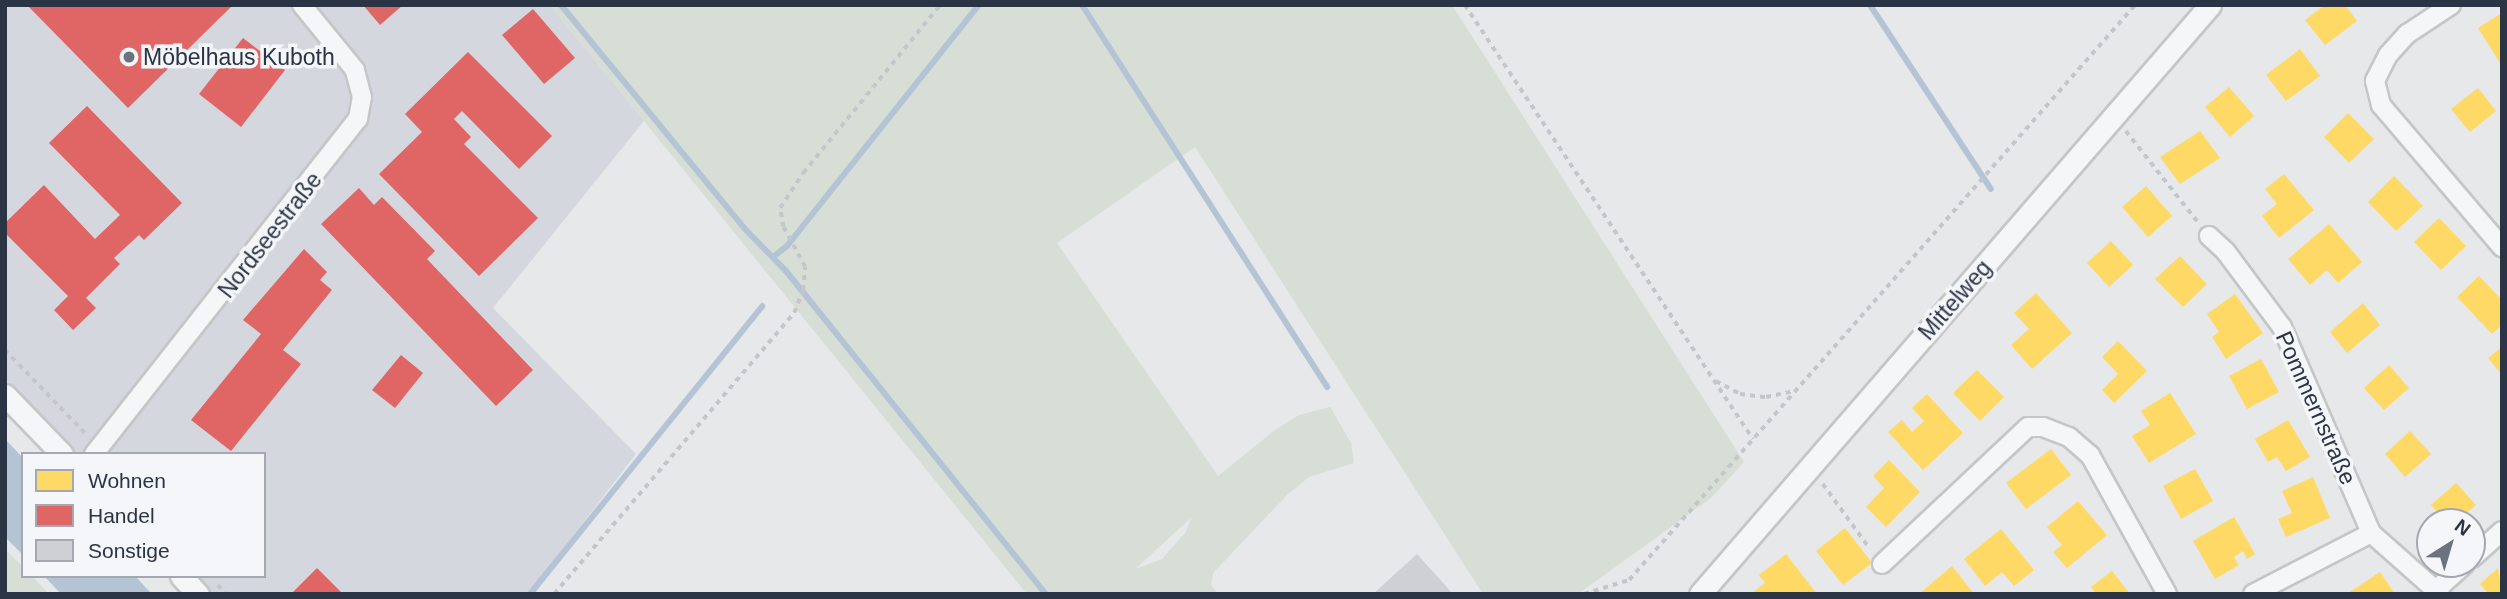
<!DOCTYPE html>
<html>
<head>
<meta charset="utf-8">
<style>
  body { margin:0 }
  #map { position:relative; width:2507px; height:599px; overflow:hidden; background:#e6e8ea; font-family:Arial,sans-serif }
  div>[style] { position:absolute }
  .built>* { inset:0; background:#d4d7dd }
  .green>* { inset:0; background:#d6ded6 }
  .water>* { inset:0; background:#b4c4d5 }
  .homes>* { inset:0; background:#ffd966 }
  .shops>* { inset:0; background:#e06666 }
  .stream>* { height:6px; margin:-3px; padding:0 3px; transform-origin:3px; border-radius:3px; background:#b4c4d5 }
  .building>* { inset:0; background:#ced0d3 }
  .path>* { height:3.5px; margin-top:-1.75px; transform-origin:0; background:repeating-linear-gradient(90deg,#c5c6ca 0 5px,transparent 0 10px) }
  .roads { filter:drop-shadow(2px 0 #c4c6c8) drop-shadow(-2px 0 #c4c6c8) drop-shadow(0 2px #c4c6c8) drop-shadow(0 -2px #c4c6c8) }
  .minor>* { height:18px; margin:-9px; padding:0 9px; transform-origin:9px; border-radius:9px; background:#f5f6f7 }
  .tertiary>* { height:21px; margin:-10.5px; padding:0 10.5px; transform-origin:10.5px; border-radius:10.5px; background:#f5f6f7 }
  .dots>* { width:19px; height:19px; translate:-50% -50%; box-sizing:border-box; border:4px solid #f4f6f9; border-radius:50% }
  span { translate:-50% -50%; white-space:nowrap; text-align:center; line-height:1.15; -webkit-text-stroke:7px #f4f6f9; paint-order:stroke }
  .poi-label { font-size:23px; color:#2b3445 }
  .left { translate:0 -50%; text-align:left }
  .street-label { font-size:23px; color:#2b3445 }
  .frame { position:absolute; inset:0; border:7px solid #2b3445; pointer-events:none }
  .legend { position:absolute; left:21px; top:452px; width:245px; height:126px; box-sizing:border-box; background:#f4f6f9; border:2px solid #a4a8b1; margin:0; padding:9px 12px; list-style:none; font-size:21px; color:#2b3445 }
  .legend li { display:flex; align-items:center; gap:14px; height:35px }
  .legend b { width:35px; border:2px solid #a4a8b1 }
  .north { position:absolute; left:2416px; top:508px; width:70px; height:70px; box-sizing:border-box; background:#f4f6f9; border:2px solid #a4a8b1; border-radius:50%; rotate:37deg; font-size:19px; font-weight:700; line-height:28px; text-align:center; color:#2b3445 }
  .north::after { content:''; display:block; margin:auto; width:24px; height:32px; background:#6c737f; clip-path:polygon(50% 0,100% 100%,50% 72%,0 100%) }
</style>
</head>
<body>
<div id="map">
  <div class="built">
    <i style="clip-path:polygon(5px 5px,550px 5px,644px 121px,493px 308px,636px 454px,528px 594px,210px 594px,193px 576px,264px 576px,264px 454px,76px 454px,5px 379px)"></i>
  </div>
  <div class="green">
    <i style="clip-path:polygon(evenodd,550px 5px,1452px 5px,1744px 462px,1711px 498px,1578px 594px,1483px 594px,1195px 147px,1057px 243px,1218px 476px,1275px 430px,1299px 415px,1330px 407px,1351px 443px,1354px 463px,1309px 477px,1288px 494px,1213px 573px,1211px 585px,1218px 594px,1027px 594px,550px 5px,1191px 518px,1186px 532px,1162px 559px,1135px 569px,1191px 518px)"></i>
    <i style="clip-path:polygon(5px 549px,23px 567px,23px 576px,32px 576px,49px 594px,5px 594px)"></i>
  </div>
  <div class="water">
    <i style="clip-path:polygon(5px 439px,23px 458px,23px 555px,5px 537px)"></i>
    <i style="clip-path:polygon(44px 576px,135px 576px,152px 594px,61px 594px)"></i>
  </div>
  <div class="homes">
    <i style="clip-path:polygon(2325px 5px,2345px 5px,2357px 21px,2325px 45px,2305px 20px)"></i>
    <i style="clip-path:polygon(2502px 13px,2502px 62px,2500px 63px,2478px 28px)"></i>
    <i style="clip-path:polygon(2300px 49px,2320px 76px,2286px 101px,2266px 75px)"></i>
    <i style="clip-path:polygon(2229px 87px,2254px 116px,2230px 137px,2205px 107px)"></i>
    <i style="clip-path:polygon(2478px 88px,2496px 111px,2470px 132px,2451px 109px)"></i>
    <i style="clip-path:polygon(2348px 113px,2374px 139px,2349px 163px,2324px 137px)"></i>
    <i style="clip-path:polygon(2200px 131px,2220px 158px,2180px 184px,2160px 157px)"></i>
    <i style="clip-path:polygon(2284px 174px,2314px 210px,2279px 238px,2262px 216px,2277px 204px,2265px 189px)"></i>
    <i style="clip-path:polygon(2394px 176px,2423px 206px,2396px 231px,2368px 202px)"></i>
    <i style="clip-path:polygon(2146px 186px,2172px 216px,2148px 237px,2122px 207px)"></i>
    <i style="clip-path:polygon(2439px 218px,2466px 246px,2441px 270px,2414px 242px)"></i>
    <i style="clip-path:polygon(2329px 224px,2362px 262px,2338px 283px,2327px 270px,2310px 285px,2288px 259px)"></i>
    <i style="clip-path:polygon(2111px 241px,2133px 265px,2109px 287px,2087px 263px)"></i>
    <i style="clip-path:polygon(2180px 256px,2207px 284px,2183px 307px,2155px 279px)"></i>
    <i style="clip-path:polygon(2479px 276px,2502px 300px,2502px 325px,2492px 334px,2457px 297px)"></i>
    <i style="clip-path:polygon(2036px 293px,2072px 333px,2032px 369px,2011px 345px,2029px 329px,2014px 313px)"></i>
    <i style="clip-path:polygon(2235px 294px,2263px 333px,2226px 359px,2212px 337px,2219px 332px,2207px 314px)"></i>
    <i style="clip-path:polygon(2363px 303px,2380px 325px,2347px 353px,2330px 332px)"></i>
    <i style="clip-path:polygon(2118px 341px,2147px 371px,2114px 403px,2102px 390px,2118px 374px,2102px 357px)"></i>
    <i style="clip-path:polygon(2502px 347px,2502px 375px,2488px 358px)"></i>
    <i style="clip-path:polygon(2261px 359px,2279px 392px,2247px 409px,2229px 376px)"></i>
    <i style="clip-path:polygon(2389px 365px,2409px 388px,2384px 410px,2364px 388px)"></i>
    <i style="clip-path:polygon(1977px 370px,2004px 397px,1980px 421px,1953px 393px)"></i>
    <i style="clip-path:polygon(2170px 393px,2196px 434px,2149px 463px,2132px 436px,2150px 425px,2141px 411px)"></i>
    <i style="clip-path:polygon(1927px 394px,1963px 433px,1923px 470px,1888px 432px,1902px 420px,1912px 432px,1924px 421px,1912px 408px)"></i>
    <i style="clip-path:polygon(2288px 420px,2310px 457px,2286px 471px,2277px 457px,2268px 462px,2255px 439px)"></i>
    <i style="clip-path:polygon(2410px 431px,2431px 454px,2405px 477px,2385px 454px)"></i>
    <i style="clip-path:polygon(2051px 449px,2071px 475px,2026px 509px,2006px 483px)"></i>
    <i style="clip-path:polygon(1889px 460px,1920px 492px,1886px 527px,1866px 507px,1884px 488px,1873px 476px)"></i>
    <i style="clip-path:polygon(2195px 469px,2213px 501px,2181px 519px,2163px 486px)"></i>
    <i style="clip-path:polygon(2313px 477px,2330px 518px,2286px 537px,2278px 519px,2292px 513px,2282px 491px)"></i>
    <i style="clip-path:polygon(2456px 483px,2476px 505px,2456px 522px,2446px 522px,2431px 505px)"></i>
    <i style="clip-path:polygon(2078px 501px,2107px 535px,2067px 568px,2053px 552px,2062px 545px,2047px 527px)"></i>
    <i style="clip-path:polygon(2234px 517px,2255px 554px,2247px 559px,2243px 551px,2234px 557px,2239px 565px,2215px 579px,2193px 541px)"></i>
    <i style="clip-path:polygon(1845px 528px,1872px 563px,1843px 585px,1816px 551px)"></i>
    <i style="clip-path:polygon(2001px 529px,2034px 570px,2014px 586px,2002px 572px,1985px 586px,1964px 559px)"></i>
    <i style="clip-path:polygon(1786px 554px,1817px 594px,1751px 594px,1765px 583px,1759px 575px)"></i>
    <i style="clip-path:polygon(1952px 566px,1974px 594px,1919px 594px)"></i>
    <i style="clip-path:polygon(2498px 568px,2502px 594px,2489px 594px,2480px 584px)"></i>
    <i style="clip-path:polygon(2112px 571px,2130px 594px,2096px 594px,2091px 587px)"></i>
    <i style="clip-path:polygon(2380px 572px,2395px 594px,2347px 594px)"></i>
  </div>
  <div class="shops">
    <i style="clip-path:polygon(27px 5px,233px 5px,128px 108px)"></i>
    <i style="clip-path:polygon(363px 5px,403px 5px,380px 25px)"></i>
    <i style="clip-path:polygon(533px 9px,575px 58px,544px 84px,502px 35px)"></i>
    <i style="clip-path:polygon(243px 38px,285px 70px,241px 127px,199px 94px)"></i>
    <i style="clip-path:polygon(468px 52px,552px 136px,519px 169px,462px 111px,454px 119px,471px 137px,464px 144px,538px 218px,479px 276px,379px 174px,422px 132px,405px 114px)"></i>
    <i style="clip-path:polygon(87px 106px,182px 203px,144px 240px,139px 235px,114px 258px,120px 264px,86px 298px,96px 308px,73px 330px,54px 310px,68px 296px,5px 233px,5px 223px,44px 185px,95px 239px,120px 215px,49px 143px)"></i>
    <i style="clip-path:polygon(359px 188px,374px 205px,382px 197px,435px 251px,427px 259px,533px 370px,496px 406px,321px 224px)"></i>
    <i style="clip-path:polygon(304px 249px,327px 272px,320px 280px,332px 290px,283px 350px,301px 364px,231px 451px,191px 420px,261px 334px,243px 320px)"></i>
    <i style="clip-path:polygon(401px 355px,423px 373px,395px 408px,372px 390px)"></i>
    <i style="clip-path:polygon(317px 568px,343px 594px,291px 594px)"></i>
  </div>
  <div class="stream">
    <i style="left:561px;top:5px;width:288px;rotate:50.6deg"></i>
    <i style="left:744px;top:228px;width:60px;rotate:45.7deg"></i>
    <i style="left:786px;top:271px;width:415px;rotate:51.2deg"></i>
    <i style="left:1082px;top:5px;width:454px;rotate:57.3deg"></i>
    <i style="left:1870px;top:5px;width:220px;rotate:56.7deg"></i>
    <i style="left:773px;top:257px;width:18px;rotate:-38deg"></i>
    <i style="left:787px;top:246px;width:308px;rotate:-51.5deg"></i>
    <i style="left:530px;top:594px;width:370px;rotate:-51.1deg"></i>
  </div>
  <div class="building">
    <i style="clip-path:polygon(1417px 554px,1453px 594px,1373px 594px)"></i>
  </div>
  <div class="path">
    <i style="left:1465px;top:5px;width:521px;rotate:56.43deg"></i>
    <i style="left:2126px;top:131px;width:115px;rotate:51.7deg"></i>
    <i style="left:5px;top:350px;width:117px;rotate:46deg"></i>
    <i style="left:1716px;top:381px;width:27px;rotate:28deg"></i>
    <i style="left:1740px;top:394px;width:26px;rotate:7deg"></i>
    <i style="left:1766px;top:397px;width:30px;rotate:-12deg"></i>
    <i style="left:1823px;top:484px;width:80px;rotate:54.1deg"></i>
    <i style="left:218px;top:585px;width:12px;rotate:48deg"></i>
    <i style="left:554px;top:594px;width:370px;rotate:-49.5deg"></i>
    <i style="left:794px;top:313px;width:25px;rotate:-69deg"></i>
    <i style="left:803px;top:290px;width:23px;rotate:-85deg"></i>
    <i style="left:805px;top:267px;width:46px;rotate:-118.8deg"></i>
    <i style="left:783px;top:227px;width:19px;rotate:-99deg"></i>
    <i style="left:780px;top:208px;width:42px;rotate:-56.7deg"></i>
    <i style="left:803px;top:173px;width:217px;rotate:-50.8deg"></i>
    <i style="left:1584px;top:594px;width:47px;rotate:-17.3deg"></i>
    <i style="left:1629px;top:580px;width:766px;rotate:-48.65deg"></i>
  </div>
  <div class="roads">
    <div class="minor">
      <i style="left:2451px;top:5px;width:53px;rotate:146.6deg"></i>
      <i style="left:2407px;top:34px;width:28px;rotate:132deg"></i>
      <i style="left:2388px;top:55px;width:29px;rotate:117deg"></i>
      <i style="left:2375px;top:81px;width:25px;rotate:76deg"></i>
      <i style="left:2381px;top:105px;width:187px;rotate:49.6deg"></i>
      <i style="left:2209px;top:236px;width:23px;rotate:43deg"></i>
      <i style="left:2226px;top:252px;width:94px;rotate:53.3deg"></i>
      <i style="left:2282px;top:327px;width:224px;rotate:66.6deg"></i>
      <i style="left:2371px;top:533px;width:92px;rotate:41.5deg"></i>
      <i style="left:94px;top:454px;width:427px;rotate:-51.8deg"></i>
      <i style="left:358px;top:119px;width:22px;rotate:-80deg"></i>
      <i style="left:362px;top:97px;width:28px;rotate:-105deg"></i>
      <i style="left:355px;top:70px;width:84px;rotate:-129.2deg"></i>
      <i style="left:2472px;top:558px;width:40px;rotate:-42deg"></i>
      <i style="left:1882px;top:564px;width:200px;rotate:-43.2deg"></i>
      <i style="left:2028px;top:427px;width:15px"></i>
      <i style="left:2043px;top:427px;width:28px;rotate:21deg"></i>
      <i style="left:2069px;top:437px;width:28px;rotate:41deg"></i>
      <i style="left:2090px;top:455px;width:159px;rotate:61deg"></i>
      <i style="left:2436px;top:590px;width:39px;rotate:-42deg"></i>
      <i style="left:2253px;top:594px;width:133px;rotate:-27.3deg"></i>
    </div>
    <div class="tertiary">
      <i style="left:5px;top:395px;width:82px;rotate:46deg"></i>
      <i style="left:181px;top:576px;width:25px;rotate:47deg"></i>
      <i style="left:1700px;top:594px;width:779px;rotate:-49.11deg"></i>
    </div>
  </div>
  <div class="dots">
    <i style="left:129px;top:57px;background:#6c737f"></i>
  </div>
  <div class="poi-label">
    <span class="left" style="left:143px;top:57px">Möbelhaus Kuboth</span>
  </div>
  <div class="street-label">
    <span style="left:270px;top:235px;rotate:-52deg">Nordseestraße</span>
    <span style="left:1955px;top:300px;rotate:-49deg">Mittelweg</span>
    <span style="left:2316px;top:408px;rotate:66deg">Pommernstraße</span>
  </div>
  <div class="frame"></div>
  <ul class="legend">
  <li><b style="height:19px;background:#ffd966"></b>Wohnen</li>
  <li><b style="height:19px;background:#e06666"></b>Handel</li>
  <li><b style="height:19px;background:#ced0d3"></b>Sonstige</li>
  </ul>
  <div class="north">N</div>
</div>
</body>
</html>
